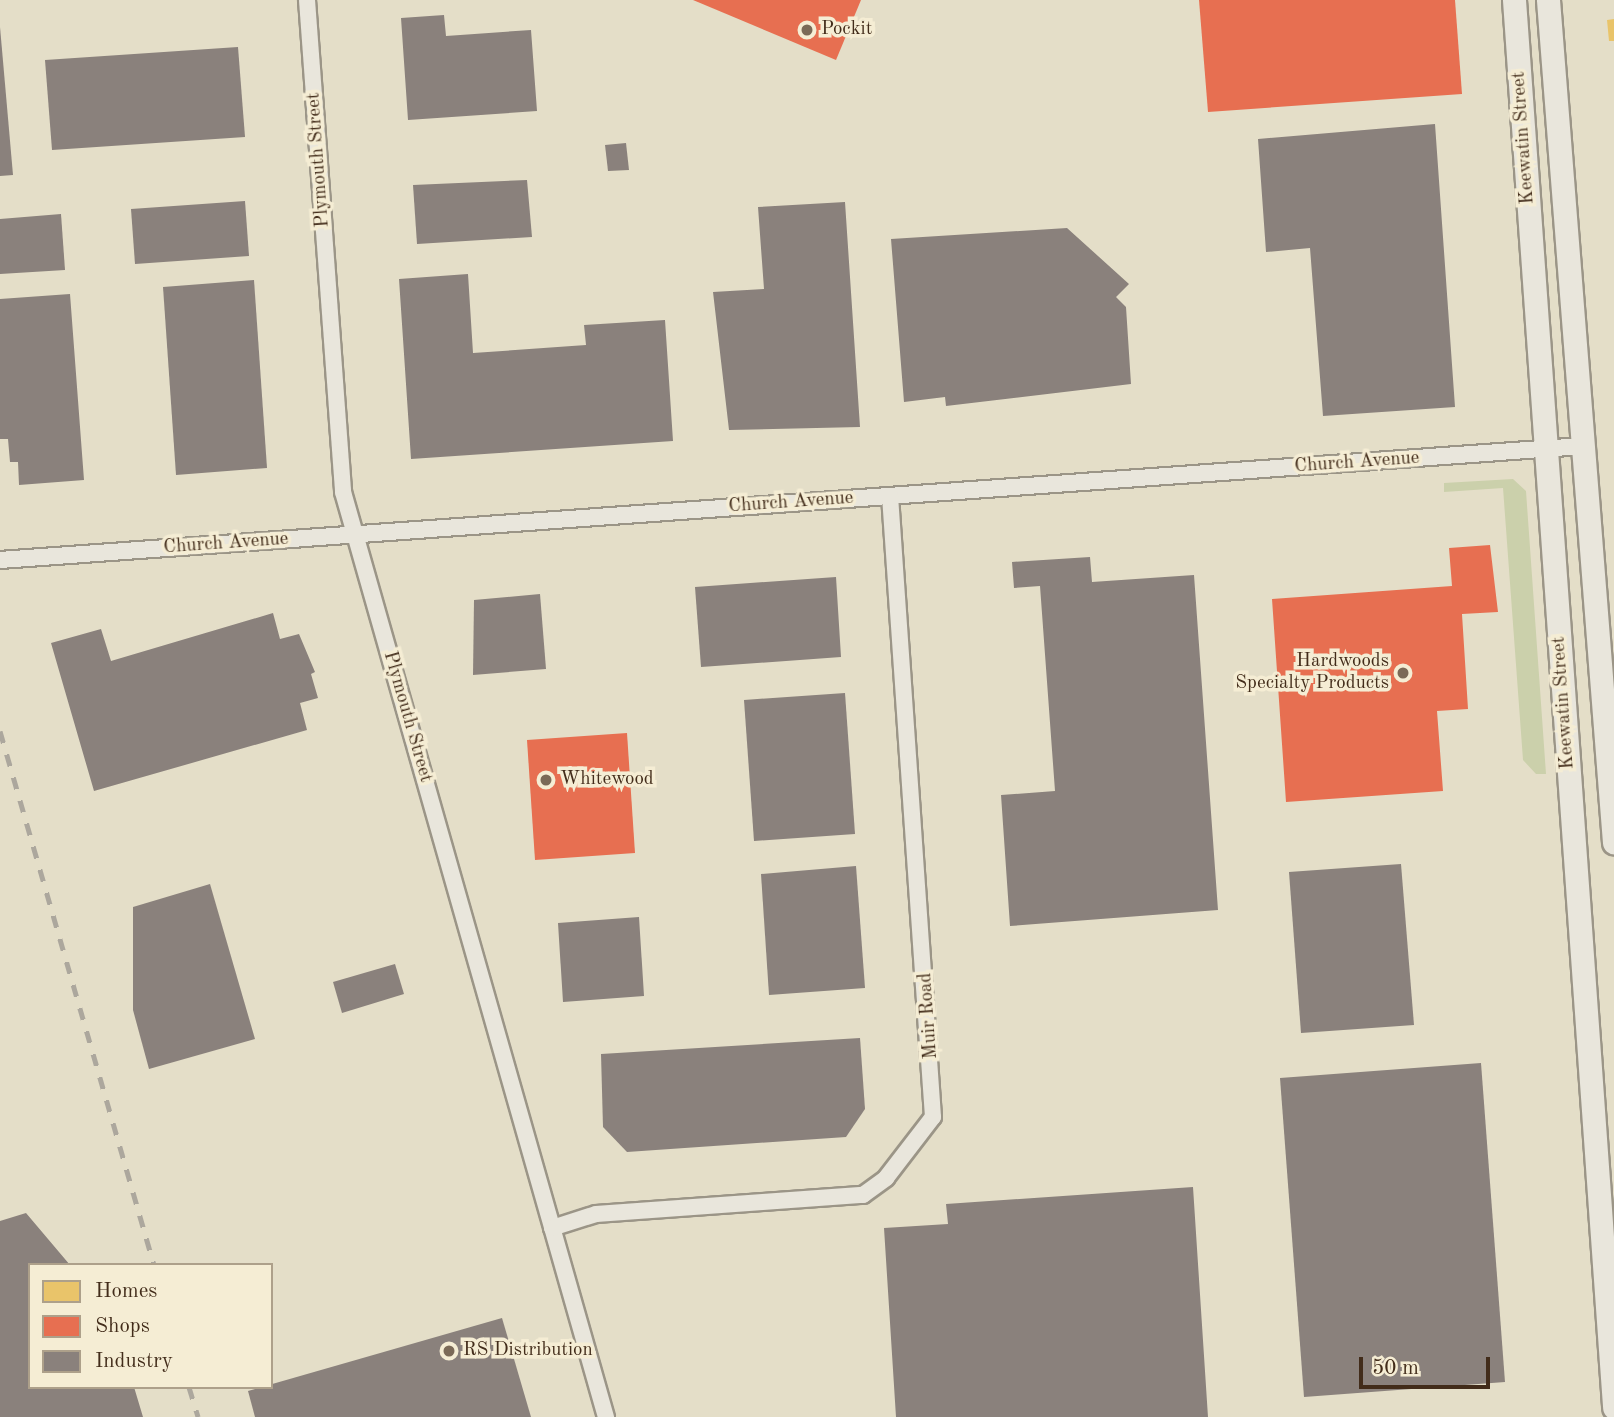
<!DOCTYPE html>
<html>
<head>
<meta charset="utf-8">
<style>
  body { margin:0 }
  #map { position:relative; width:1614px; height:1417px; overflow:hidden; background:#e4dec8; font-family:"Old Standard TT",serif }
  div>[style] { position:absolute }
  .green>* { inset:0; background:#cbd0ab }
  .homes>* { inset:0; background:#e9c46a }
  .shops>* { inset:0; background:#e76f51 }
  .industry>* { inset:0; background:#8a817c }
  .roads { filter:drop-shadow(2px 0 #9b9587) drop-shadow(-2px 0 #9b9587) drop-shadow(0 2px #9b9587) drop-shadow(0 -2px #9b9587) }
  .street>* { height:16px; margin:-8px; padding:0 8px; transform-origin:8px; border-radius:8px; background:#e9e6dc }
  .secondary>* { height:23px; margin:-11.5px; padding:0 11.5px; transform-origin:11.5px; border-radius:11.5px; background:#e9e6dc }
  .rail>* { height:5px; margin-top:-2.5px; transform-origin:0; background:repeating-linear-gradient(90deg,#aca79d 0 12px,transparent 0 24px) }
  .dots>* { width:19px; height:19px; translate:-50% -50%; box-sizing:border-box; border:4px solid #f5edd4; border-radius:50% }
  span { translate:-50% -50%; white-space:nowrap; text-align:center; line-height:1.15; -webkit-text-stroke:7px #f5edd4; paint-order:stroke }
  .poi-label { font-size:19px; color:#422c1a }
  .left { translate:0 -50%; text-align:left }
  .right { translate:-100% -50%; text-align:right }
  .street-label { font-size:19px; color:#422c1a }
  .legend { position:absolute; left:28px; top:1263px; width:245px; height:126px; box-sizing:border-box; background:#f5edd4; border:2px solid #ada08a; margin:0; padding:9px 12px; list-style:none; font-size:21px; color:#422c1a }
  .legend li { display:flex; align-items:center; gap:14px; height:35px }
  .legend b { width:35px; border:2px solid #ada08a }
  .scale { position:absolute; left:1359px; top:1357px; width:131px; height:32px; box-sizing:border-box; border:4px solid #422c1a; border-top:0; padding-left:9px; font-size:21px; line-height:24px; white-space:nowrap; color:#422c1a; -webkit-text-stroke:5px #f5edd4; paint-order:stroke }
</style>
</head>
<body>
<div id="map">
  <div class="green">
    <i style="clip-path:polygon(1513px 479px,1526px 491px,1546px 774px,1536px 774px,1523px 760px,1503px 488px,1444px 492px,1444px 483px)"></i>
  </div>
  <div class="homes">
    <i style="clip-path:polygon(1614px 19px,1614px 41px,1609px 41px,1607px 20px)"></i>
  </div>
  <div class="shops">
    <i style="clip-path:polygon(693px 0,861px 0,836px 60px)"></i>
    <i style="clip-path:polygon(1199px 0,1455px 0,1462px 94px,1208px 112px)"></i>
    <i style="clip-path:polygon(1490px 545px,1498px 612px,1462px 614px,1468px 709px,1437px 711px,1443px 791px,1286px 802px,1272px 599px,1452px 586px,1449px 548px)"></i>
    <i style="clip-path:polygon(627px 733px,635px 853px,535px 860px,527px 740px)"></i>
  </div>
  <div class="industry">
    <i style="clip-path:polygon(444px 15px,446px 36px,531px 30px,537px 111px,408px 120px,401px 18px)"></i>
    <i style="clip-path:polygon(0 27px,13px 175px,0 176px)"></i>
    <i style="clip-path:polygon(238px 47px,245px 137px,52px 150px,45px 60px)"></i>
    <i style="clip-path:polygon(1435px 124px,1455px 407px,1323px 416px,1310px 248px,1266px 252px,1258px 139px)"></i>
    <i style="clip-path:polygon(626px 143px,629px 170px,608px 171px,605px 145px)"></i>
    <i style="clip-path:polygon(527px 180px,532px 237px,417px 244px,413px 185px)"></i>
    <i style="clip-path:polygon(245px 201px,249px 256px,135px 264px,131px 209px)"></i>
    <i style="clip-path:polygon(845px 202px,860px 427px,729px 430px,713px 292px,764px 289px,758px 207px)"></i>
    <i style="clip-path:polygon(61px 214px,65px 270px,0 274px,0 219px)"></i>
    <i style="clip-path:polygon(1067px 228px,1129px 284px,1116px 297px,1126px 307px,1131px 384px,946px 406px,945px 397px,904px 402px,891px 239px)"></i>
    <i style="clip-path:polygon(468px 274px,473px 353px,586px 345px,584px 325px,665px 320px,673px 441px,411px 459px,399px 279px)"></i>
    <i style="clip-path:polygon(254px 280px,267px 468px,176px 475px,163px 287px)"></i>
    <i style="clip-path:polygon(70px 294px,84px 480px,19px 485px,18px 462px,10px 462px,8px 439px,0 439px,0 299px)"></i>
    <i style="clip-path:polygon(1090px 557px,1092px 582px,1194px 575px,1218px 910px,1010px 926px,1001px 795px,1055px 791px,1040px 586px,1014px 588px,1012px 562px)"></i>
    <i style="clip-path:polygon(836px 577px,841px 657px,701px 667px,695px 587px)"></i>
    <i style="clip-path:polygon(540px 594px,546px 669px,473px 675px,474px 600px)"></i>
    <i style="clip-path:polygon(273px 613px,280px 639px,299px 634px,315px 672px,311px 674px,318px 698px,300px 703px,307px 730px,94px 791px,51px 643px,101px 629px,111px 661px)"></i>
    <i style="clip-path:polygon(845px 693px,855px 834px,754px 841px,744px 700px)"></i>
    <i style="clip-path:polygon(1401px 864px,1414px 1025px,1301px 1033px,1289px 872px)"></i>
    <i style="clip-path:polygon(856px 866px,865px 988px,769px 995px,761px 874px)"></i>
    <i style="clip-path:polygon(210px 884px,255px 1039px,149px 1069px,133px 1010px,133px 907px)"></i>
    <i style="clip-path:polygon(639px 917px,644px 996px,563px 1002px,558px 923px)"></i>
    <i style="clip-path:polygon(395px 964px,404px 994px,342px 1013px,333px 982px)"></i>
    <i style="clip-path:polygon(860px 1038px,865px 1109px,846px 1137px,627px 1152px,603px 1127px,601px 1054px)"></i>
    <i style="clip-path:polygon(1481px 1063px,1505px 1382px,1304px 1397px,1280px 1078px)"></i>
    <i style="clip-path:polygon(1193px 1187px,1208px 1417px,896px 1417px,884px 1228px,948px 1224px,946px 1204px)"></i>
    <i style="clip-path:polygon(26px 1213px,70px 1265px,30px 1265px,30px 1387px,134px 1387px,143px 1417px,0 1417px,0 1221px)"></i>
    <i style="clip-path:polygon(502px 1318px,531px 1417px,255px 1417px,248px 1391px)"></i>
  </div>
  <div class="roads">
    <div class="street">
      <i style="left:307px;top:0;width:493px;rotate:85.8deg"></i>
      <i style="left:343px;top:492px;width:962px;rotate:74.13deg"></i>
      <i style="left:0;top:560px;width:1586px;rotate:-4.12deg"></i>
      <i style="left:552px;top:1228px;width:46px;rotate:-17.7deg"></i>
      <i style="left:596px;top:1214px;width:268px;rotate:-4.1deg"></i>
      <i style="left:863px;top:1195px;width:29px;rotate:-36deg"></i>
      <i style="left:886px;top:1178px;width:77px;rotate:-52.4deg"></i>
      <i style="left:933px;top:1117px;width:622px;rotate:-93.96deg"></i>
    </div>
    <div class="secondary">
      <i style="left:1514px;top:0;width:1411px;rotate:85.93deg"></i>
      <i style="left:1548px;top:0;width:845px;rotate:85.52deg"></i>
    </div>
  </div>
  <div class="rail">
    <i style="left:0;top:731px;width:556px;rotate:73.91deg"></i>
    <i style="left:189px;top:1387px;width:31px;rotate:73deg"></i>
  </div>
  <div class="dots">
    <i style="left:807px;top:30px;background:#7b6a57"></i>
    <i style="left:1403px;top:673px;background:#7b6a57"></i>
    <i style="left:546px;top:780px;background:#7b6a57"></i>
    <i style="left:449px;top:1351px;background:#7b6a57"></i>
  </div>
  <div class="poi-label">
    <span class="left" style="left:821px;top:30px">Pockit</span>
    <span class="right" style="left:1389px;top:673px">Hardwoods<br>Specialty Products</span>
    <span class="left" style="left:560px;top:780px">Whitewood</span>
    <span class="left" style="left:463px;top:1351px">RS Distribution</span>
  </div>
  <div class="street-label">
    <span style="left:1524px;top:138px;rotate:-94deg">Keewatin Street</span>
    <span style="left:319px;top:160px;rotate:-94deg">Plymouth Street</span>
    <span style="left:1357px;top:463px;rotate:-4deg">Church Avenue</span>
    <span style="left:791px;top:503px;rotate:-4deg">Church Avenue</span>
    <span style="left:226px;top:544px;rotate:-4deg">Church Avenue</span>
    <span style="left:1564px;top:703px;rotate:-94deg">Keewatin Street</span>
    <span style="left:407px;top:717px;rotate:74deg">Plymouth Street</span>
    <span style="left:929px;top:1016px;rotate:-94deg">Muir Road</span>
  </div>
  <ul class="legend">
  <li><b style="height:19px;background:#e9c46a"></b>Homes</li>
  <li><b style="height:19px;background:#e76f51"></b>Shops</li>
  <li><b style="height:19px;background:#8a817c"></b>Industry</li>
  </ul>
  <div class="scale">50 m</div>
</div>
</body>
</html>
